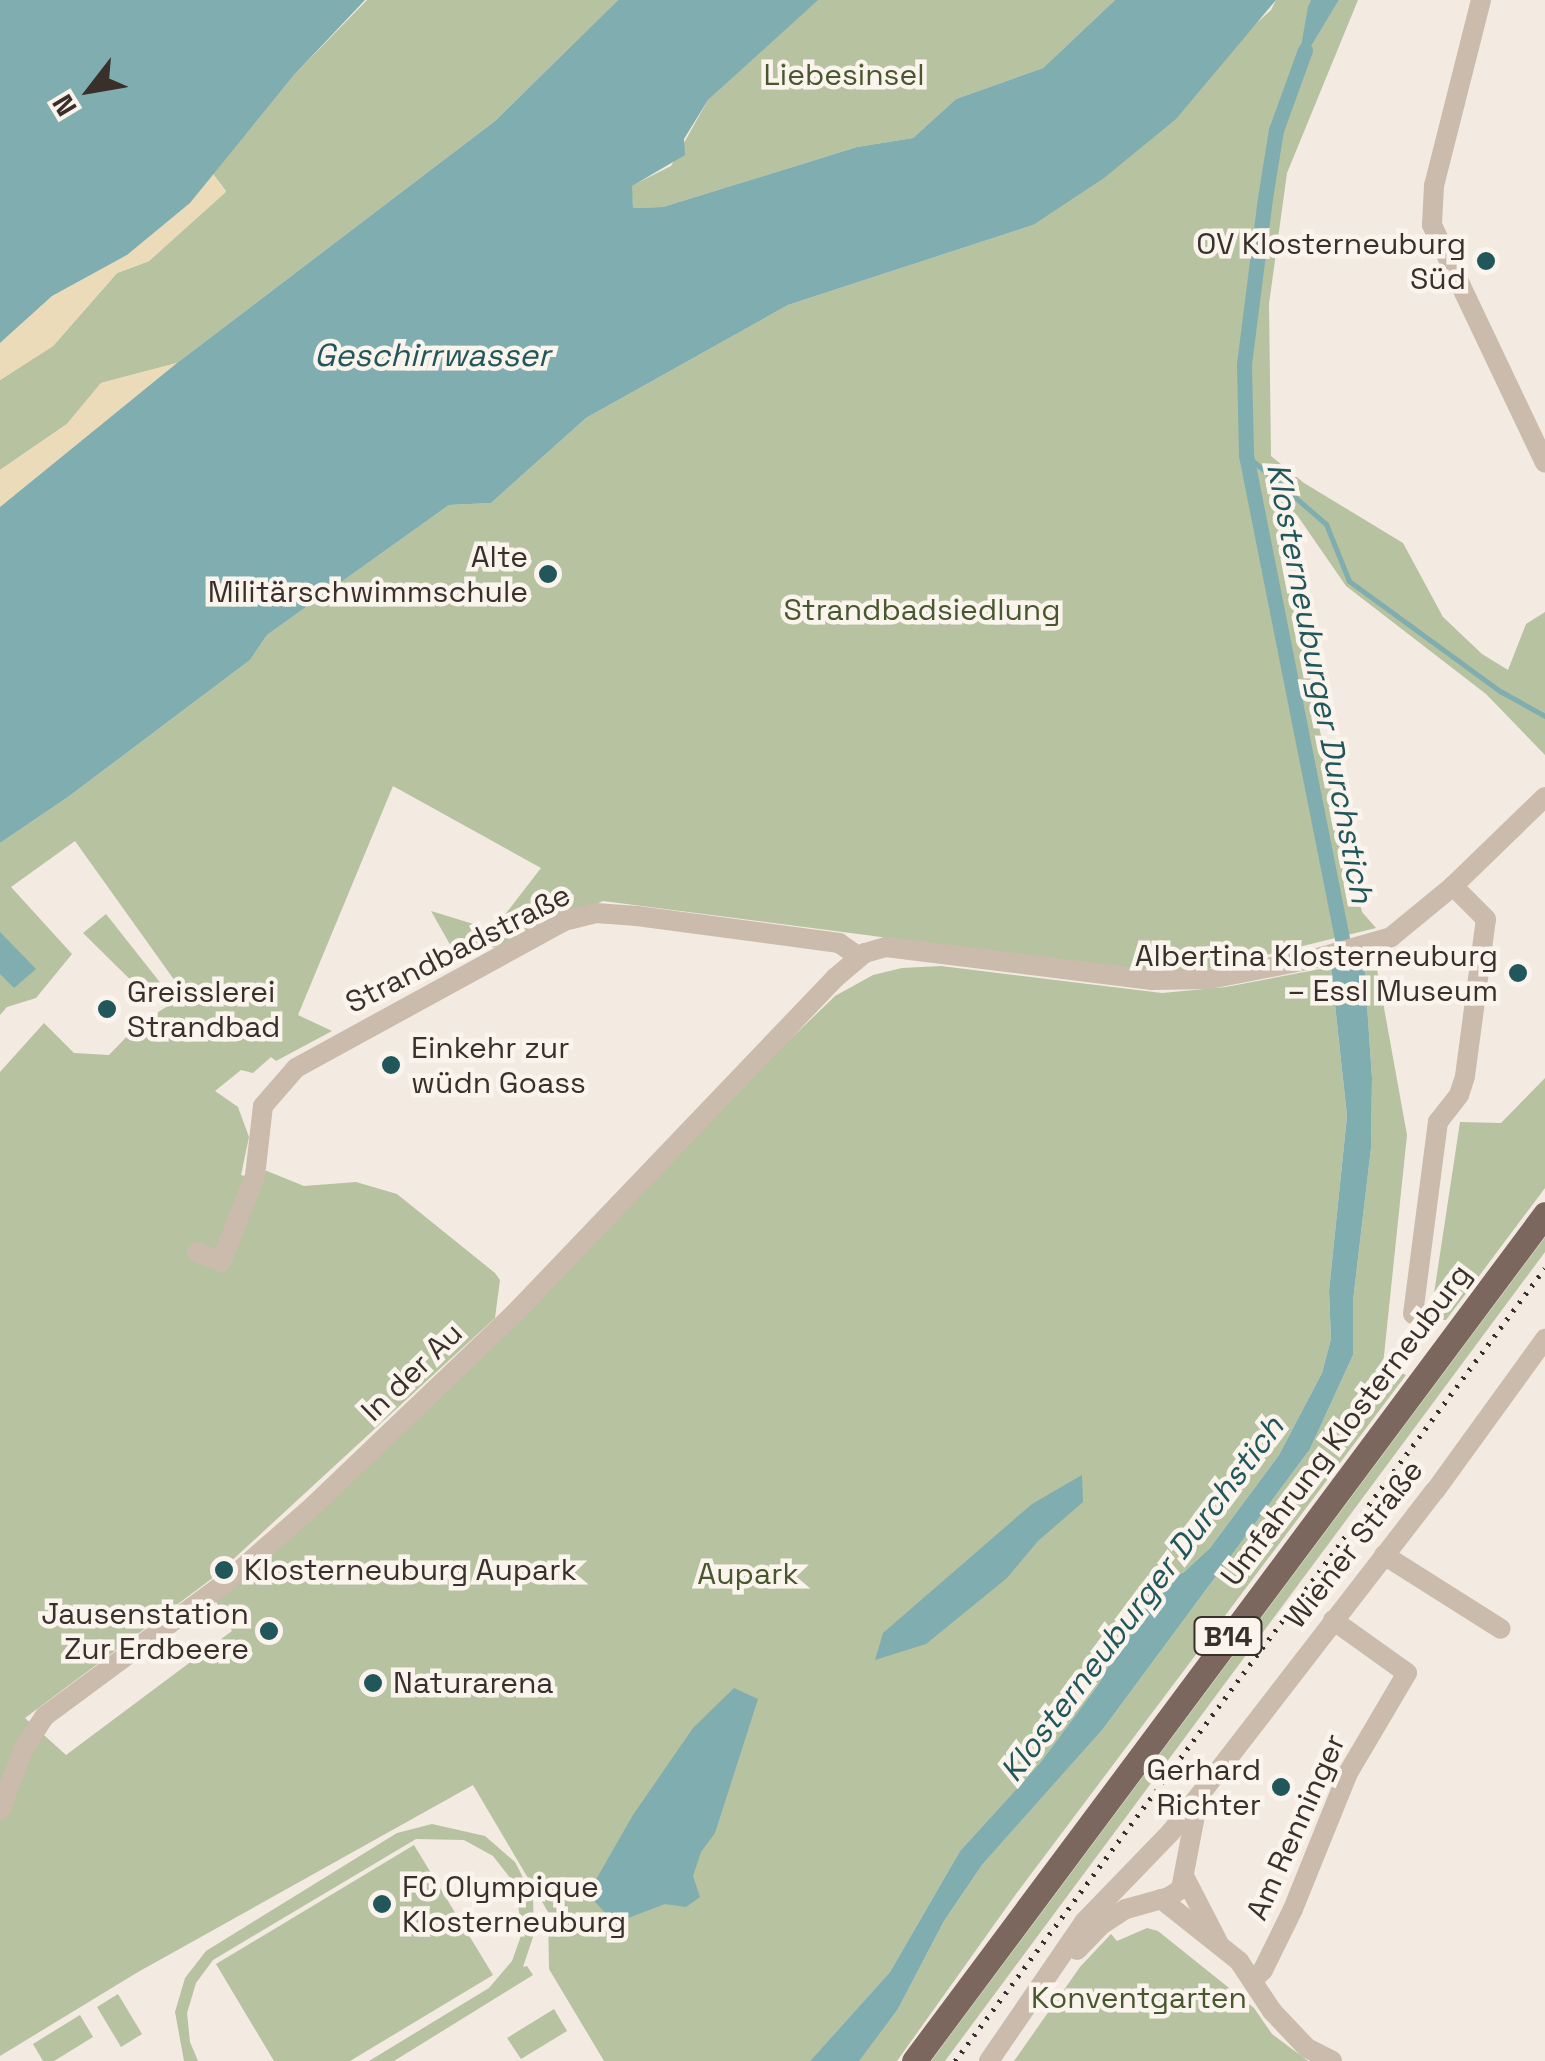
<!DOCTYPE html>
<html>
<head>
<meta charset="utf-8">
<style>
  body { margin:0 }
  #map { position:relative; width:1545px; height:2061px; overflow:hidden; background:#f3eae1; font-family:"Space Grotesk",sans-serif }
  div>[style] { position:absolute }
  .green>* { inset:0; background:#b6c2a0 }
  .sand>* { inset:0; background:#ecdbb9 }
  .water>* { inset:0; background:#80adaf }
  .stream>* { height:5px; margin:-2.5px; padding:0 2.5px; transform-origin:2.5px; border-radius:2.5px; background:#80adaf }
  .canal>* { height:15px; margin:-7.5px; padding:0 7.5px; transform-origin:7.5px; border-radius:7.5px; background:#80adaf }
  .minor>* { height:20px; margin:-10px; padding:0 10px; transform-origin:10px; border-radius:10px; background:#cbbbac }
  .major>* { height:25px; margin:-12.5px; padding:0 12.5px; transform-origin:12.5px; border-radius:12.5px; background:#7b675d }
  .rail>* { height:5px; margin-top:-2.5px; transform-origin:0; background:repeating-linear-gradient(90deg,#39302b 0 2.5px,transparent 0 10.5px) }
  .dots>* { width:28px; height:28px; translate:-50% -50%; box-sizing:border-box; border:5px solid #faf4ed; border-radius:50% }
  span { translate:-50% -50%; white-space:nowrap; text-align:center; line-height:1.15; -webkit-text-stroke:9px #faf4ed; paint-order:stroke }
  .shield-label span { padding:2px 8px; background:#faf4ed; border:2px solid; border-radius:8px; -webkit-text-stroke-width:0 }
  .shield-label { font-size:28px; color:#39302b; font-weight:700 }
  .park-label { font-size:30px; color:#48572f }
  .poi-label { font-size:30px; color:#39302b }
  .right { translate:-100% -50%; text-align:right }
  .left { translate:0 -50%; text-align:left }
  .street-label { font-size:30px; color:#39302b }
  .water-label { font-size:32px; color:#21565a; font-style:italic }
  .north { position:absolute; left:40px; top:40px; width:100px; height:100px; -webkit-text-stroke:8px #faf4ed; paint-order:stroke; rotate:239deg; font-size:28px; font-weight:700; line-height:40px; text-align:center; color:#39302b }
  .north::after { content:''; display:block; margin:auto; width:35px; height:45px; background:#39302b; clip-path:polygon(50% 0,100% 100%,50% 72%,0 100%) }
</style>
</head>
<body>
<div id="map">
  <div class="green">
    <i style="clip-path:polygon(367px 0,618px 0,495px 121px,177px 363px,101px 383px,67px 424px,0 470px,0 380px,53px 346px,117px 273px,149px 261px,226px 191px,213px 174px,294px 75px)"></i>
    <i style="clip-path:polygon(815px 0,1115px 0,1043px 68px,956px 99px,913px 138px,857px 147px,663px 207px,633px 208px,631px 186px,671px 166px,708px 100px)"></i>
    <i style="clip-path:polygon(1276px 0,1311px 0,1298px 66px,1339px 0,1358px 0,1287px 173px,1269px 304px,1271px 456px,1304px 483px,1403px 543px,1443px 617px,1482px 654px,1508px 670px,1526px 624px,1545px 612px,1545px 755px,1486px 694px,1346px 586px,1297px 515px,1316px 714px,1362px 912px,1376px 928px,1200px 971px,1121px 968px,603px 901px,496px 947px,456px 955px,431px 911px,493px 930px,541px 868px,393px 786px,298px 1015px,332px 1031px,276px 1061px,271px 1057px,253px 1073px,241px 1070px,215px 1091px,238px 1107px,249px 1137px,241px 1175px,257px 1179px,261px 1170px,267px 1171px,304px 1186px,356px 1182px,397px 1194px,495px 1273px,500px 1280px,495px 1318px,214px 1577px,25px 1718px,66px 1755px,232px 1631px,213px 1596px,835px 996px,873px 975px,902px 968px,941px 966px,1162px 993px,1226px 987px,1331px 967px,1347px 1116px,1329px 1291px,1331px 1339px,1322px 1373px,1279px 1455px,1210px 1548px,1183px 1573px,1158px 1577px,1098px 1685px,1040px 1763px,960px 1851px,890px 1972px,810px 2061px,604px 2061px,549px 1969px,548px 1912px,473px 1785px,138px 1972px,0 2056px,0 1072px,44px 1023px,74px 1053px,109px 1055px,138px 1025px,185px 995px,75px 841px,11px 887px,72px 954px,36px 998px,7px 1007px,0 1015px,0 843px,68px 797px,250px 660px,267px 635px,449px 505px,491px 503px,586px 418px,788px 305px,1033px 225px,1271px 10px)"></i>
    <i style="clip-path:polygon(106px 914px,166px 990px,153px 1002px,83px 933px)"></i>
    <i style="clip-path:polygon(1375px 958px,1407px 1135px,1383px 1365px,1406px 1375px,1016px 1894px,897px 2061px,858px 2061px,898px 2009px,944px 1921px,982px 1865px,1103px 1729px,1310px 1449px,1353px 1355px,1353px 1301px,1371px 1148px,1372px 1078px,1364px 960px)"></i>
    <i style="clip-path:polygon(1545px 1078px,1545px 1188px,1446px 1320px,1430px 1320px,1460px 1122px,1501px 1123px)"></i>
    <i style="clip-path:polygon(1545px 1237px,1545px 1252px,945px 2061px,931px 2061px)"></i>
    <i style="clip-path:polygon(432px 1824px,485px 1836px,515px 1862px,533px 1897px,534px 1934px,523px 1967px,527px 1966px,533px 1975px,394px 2061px,369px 2061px,489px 1988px,512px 1961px,522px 1933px,515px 1884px,493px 1856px,464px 1840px,416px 1839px,213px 1960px,196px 1983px,187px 2013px,190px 2042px,198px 2061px,184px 2061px,175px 2012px,185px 1978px,206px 1951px,397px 1833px)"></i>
    <i style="clip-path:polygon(414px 1845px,493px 1975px,350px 2061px,274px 2061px,216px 1964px)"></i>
    <i style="clip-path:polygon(1147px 1928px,1158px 1931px,1254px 2008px,1272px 2034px,1308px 2061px,1014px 2061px,1080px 1967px,1111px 1934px,1117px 1941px)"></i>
    <i style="clip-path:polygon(118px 1994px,142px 2034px,121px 2047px,97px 2007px)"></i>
    <i style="clip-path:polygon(554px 2009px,567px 2031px,521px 2059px,507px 2038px)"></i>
    <i style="clip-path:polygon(80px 2015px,93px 2037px,54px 2061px,43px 2061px,33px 2044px)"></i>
  </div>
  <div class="sand">
    <i style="clip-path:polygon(213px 174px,226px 192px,149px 261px,117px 273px,53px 346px,0 380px,0 343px,52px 296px,127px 255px,190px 203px)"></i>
    <i style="clip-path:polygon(177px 363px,0 507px,0 470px,67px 424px,101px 383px)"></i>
  </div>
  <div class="water">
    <i style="clip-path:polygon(0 0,365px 0,294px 75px,190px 203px,127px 255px,52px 296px,0 343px)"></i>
    <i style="clip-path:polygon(618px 0,818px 0,708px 100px,684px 139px,685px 155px,632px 186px,633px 208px,663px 207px,857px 147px,913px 138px,956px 99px,1043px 68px,1115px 0,1276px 0,1176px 119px,1104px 178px,1033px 225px,788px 305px,586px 418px,491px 503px,449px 505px,267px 635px,250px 660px,68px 797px,0 843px,0 507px,177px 363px,495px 121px)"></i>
    <i style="clip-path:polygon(1311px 0,1339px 0,1297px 69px,1308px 7px)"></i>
    <i style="clip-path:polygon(0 932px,36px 969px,14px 988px,0 974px)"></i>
    <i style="clip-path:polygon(1364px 960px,1372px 1078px,1371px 1148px,1353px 1301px,1353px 1355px,1310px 1449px,1103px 1729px,982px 1865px,944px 1921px,898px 2009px,859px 2061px,810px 2061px,890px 1972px,960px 1851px,1040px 1763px,1098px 1685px,1158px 1577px,1183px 1573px,1210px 1548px,1279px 1455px,1322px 1373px,1331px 1339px,1329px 1291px,1347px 1116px,1331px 967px)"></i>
    <i style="clip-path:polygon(1082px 1475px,1083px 1502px,1038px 1541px,1007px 1578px,926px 1644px,875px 1660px,883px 1633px,1032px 1504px)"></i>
    <i style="clip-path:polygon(734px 1688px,758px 1699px,715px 1833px,701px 1852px,693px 1876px,700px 1897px,686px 1907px,665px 1904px,628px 1918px,606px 1914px,591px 1897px,594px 1883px,633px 1815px,693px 1728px)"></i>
  </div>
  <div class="stream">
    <i style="left:1246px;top:455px;width:106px;rotate:40.8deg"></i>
    <i style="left:1326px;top:524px;width:61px;rotate:68deg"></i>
    <i style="left:1349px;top:581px;width:187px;rotate:36.1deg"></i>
    <i style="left:1500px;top:691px;width:51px;rotate:29.1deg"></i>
  </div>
  <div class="canal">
    <i style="left:1305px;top:50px;width:85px;rotate:109.9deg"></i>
    <i style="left:1276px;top:130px;width:69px;rotate:99.2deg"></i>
    <i style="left:1265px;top:198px;width:168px;rotate:97.2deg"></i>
    <i style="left:1244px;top:365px;width:90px;rotate:88.7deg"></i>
    <i style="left:1246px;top:455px;width:539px;rotate:78.77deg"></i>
  </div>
  <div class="minor">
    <i style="left:1481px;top:0;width:192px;rotate:104.2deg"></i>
    <i style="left:1434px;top:186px;width:39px;rotate:93deg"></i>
    <i style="left:1432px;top:225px;width:263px;rotate:64.6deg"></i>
    <i style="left:197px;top:1252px;width:26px;rotate:23deg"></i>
    <i style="left:221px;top:1262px;width:92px;rotate:-68.4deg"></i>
    <i style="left:255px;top:1176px;width:70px;rotate:-83.5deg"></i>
    <i style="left:263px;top:1106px;width:50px;rotate:-49deg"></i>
    <i style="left:296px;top:1068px;width:306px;rotate:-28.7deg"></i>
    <i style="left:564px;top:921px;width:33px;rotate:-14deg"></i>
    <i style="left:596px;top:913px;width:41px;rotate:4.2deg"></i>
    <i style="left:637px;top:916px;width:204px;rotate:7.6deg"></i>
    <i style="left:839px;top:943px;width:24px;rotate:35deg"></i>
    <i style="left:1413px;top:1314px;width:194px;rotate:-82.6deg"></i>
    <i style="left:1438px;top:1122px;width:34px;rotate:-52deg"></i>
    <i style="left:1459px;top:1095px;width:20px;rotate:-72deg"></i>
    <i style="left:1465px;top:1076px;width:158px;rotate:-82.4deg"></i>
    <i style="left:1486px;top:919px;width:47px;rotate:-135deg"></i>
    <i style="left:1384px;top:1555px;width:138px;rotate:32.3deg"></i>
    <i style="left:0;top:1810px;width:66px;rotate:-68.8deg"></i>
    <i style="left:24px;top:1748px;width:38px;rotate:-57deg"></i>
    <i style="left:45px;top:1716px;width:230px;rotate:-36.5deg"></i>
    <i style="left:230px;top:1579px;width:111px;rotate:-41.3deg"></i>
    <i style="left:313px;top:1506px;width:278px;rotate:-43.7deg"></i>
    <i style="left:514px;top:1314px;width:465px;rotate:-46.3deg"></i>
    <i style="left:835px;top:978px;width:39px;rotate:-40deg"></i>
    <i style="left:865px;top:953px;width:22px;rotate:-16deg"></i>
    <i style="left:886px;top:947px;width:268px;rotate:7.1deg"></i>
    <i style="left:1152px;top:980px;width:58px;rotate:-1deg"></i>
    <i style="left:1210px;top:979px;width:109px;rotate:-11.1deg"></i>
    <i style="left:1317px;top:958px;width:77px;rotate:-15.8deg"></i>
    <i style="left:1391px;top:937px;width:80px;rotate:-39.4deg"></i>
    <i style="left:1453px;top:886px;width:128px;rotate:-44.1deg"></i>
    <i style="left:1185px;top:1878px;width:72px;rotate:62.7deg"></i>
    <i style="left:1161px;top:1899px;width:100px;rotate:38.5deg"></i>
    <i style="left:1239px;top:1961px;width:60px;rotate:56.6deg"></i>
    <i style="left:1272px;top:2011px;width:51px;rotate:46.6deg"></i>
    <i style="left:1307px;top:2048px;width:28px;rotate:27deg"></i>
    <i style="left:1077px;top:1950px;width:35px;rotate:-46deg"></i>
    <i style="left:1101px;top:1925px;width:30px;rotate:-33deg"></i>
    <i style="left:1126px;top:1909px;width:45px;rotate:-15.6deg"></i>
    <i style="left:1169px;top:1897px;width:14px;rotate:-34deg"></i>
    <i style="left:1181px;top:1889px;width:86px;rotate:-79.2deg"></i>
    <i style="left:1253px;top:1980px;width:14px;rotate:-45deg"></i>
    <i style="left:1263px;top:1970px;width:68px;rotate:-63.8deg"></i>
    <i style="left:1293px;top:1909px;width:147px;rotate:-68deg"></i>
    <i style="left:1348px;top:1773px;width:116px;rotate:-59.5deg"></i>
    <i style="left:1407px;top:1673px;width:91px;rotate:-144.4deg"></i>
    <i style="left:989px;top:2061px;width:168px;rotate:-55.6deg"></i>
    <i style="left:1084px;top:1922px;width:125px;rotate:-46deg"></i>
    <i style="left:1171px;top:1832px;width:431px;rotate:-52.3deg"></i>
    <i style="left:1435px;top:1491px;width:188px;rotate:-54.1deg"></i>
  </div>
  <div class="major">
    <i style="left:914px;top:2061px;width:1056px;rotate:-53.31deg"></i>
  </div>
  <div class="rail">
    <i style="left:955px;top:2061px;width:988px;rotate:-53.35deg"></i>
  </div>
  <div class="dots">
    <i style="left:1486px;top:261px;background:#21565a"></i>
    <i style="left:548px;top:574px;background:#21565a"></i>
    <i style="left:1518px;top:973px;background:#21565a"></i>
    <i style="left:107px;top:1009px;background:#21565a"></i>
    <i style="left:391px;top:1065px;background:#21565a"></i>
    <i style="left:224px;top:1570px;background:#21565a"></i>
    <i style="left:269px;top:1631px;background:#21565a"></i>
    <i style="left:373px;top:1683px;background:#21565a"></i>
    <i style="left:1281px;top:1787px;background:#21565a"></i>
    <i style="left:382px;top:1904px;background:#21565a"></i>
  </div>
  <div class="shield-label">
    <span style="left:1228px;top:1636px">B14</span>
  </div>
  <div class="park-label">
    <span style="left:844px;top:75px">Liebesinsel</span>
    <span style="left:922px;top:610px">Strandbadsiedlung</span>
    <span style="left:748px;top:1574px">Aupark</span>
    <span style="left:1139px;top:1998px">Konventgarten</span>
  </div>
  <div class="poi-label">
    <span class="right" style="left:1466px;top:261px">OV Klosterneuburg<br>Süd</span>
    <span class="right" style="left:528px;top:574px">Alte<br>Militärschwimmschule</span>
    <span class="right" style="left:1498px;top:973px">Albertina Klosterneuburg<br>– Essl Museum</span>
    <span class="left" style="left:127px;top:1009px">Greisslerei<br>Strandbad</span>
    <span class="left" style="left:411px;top:1065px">Einkehr zur<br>wüdn Goass</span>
    <span class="left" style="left:244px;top:1570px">Klosterneuburg Aupark</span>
    <span class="right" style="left:249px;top:1631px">Jausenstation<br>Zur Erdbeere</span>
    <span class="left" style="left:393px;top:1683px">Naturarena</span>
    <span class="right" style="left:1261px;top:1787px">Gerhard<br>Richter</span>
    <span class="left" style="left:402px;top:1904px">FC Olympique<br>Klosterneuburg</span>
  </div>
  <div class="street-label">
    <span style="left:458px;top:949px;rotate:-27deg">Strandbadstraße</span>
    <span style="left:412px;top:1372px;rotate:-44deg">In der Au</span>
    <span style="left:1346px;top:1425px;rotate:-53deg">Umfahrung Klosterneuburg</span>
    <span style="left:1354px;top:1544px;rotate:-52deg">Wiener Straße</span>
    <span style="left:1296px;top:1827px;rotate:-66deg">Am Renninger</span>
  </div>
  <div class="water-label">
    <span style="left:432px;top:355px">Geschirrwasser</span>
    <span style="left:1320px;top:683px;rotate:79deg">Klosterneuburger Durchstich</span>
    <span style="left:1142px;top:1599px;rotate:-53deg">Klosterneuburger Durchstich</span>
  </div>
  <div class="north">N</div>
</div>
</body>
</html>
